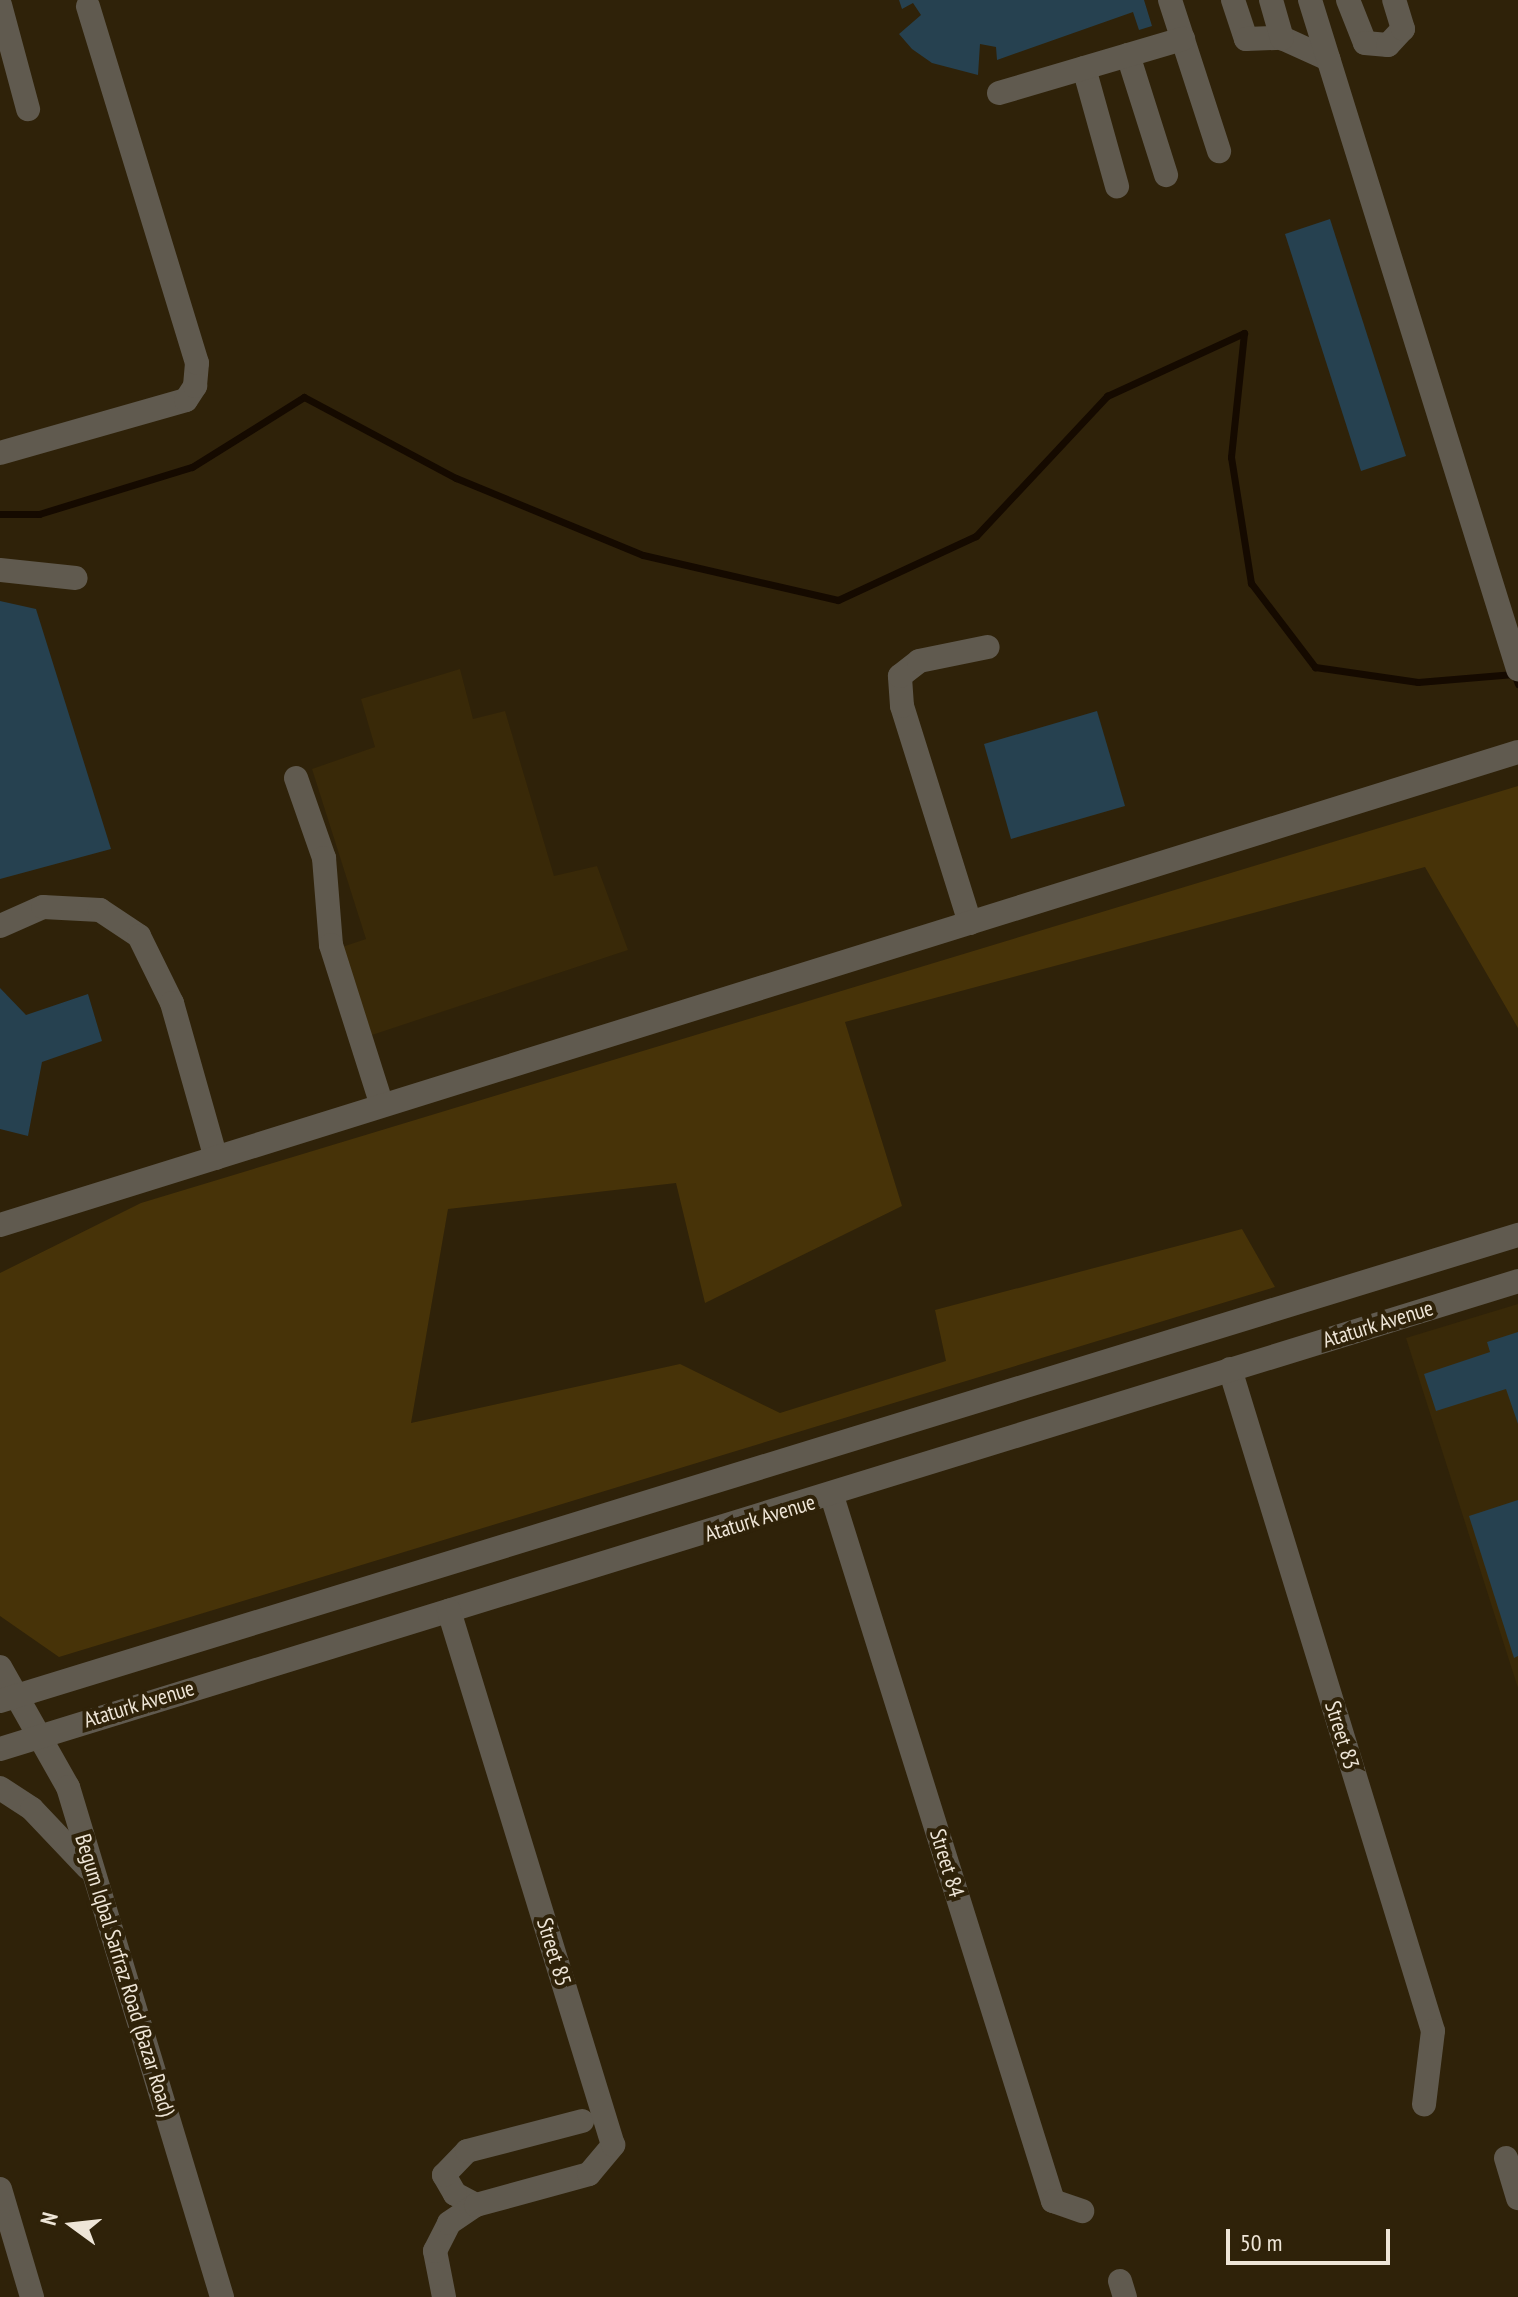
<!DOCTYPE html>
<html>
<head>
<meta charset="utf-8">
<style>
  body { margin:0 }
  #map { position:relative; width:1518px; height:2297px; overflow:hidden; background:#2f2209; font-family:"PT Sans Narrow",sans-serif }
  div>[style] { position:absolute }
  .built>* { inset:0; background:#392908 }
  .green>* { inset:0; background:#473308 }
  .stream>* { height:7px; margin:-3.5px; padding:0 3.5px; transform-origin:3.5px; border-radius:3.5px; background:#150a00 }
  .building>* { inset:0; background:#264150 }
  .minor>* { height:24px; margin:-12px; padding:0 12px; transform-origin:12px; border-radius:12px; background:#605a4f }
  span { translate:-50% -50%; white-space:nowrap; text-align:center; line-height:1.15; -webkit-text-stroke:8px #2f2209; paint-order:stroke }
  .street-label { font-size:22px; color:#eee5d7 }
  .north { position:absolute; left:32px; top:2185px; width:80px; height:80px; -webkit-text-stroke:6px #2f2209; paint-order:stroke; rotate:285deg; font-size:22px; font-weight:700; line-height:32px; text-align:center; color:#eee5d7 }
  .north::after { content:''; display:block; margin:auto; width:28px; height:36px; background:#eee5d7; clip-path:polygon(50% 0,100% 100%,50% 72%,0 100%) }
  .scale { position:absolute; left:1226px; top:2229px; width:164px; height:36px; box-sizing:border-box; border:4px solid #eee5d7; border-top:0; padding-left:10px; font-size:24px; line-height:28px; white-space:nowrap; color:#eee5d7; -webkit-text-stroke:6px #2f2209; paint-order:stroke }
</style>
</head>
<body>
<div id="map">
  <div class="built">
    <i style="clip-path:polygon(460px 669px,473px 719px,505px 711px,554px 876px,597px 866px,628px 950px,372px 1035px,342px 947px,366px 939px,312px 769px,375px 747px,361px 699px)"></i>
    <i style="clip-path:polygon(1518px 1304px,1518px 1688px,1406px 1338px)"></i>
  </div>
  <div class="green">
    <i style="clip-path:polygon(1518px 786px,1518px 1028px,1425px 867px,845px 1022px,902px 1206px,705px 1303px,676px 1183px,448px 1209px,411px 1423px,680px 1364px,780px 1413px,946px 1361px,935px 1310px,1242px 1229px,1275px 1287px,59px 1657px,0 1616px,0 1273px,141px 1203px)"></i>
  </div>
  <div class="stream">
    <i style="left:0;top:514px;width:39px"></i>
    <i style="left:39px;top:514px;width:160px;rotate:-17.1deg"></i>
    <i style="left:192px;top:467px;width:132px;rotate:-32deg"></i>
    <i style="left:304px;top:397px;width:172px;rotate:28.1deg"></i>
    <i style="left:456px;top:478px;width:202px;rotate:22.4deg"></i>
    <i style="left:643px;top:555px;width:200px;rotate:13deg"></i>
    <i style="left:838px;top:600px;width:152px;rotate:-24.9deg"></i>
    <i style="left:976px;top:536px;width:192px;rotate:-46.9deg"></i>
    <i style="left:1107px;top:396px;width:151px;rotate:-24.7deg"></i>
    <i style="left:1244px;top:333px;width:125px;rotate:96deg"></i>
    <i style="left:1231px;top:457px;width:128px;rotate:81deg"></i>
    <i style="left:1251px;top:583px;width:106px;rotate:52.7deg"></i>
    <i style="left:1315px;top:667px;width:104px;rotate:8.3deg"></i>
    <i style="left:1418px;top:682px;width:96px;rotate:-4.8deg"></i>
    <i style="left:1514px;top:674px;width:11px;rotate:68deg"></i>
  </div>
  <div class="building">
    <i style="clip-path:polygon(899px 0,1144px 0,1152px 26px,1139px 30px,1133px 12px,997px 60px,996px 47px,980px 44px,978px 75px,932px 63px,912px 49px,899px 34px,921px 15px,913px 3px,902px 9px)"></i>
    <i style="clip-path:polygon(1330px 219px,1406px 456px,1361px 471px,1285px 234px)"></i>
    <i style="clip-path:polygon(0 601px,36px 609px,111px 849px,0 879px)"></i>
    <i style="clip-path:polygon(1097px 711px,1125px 806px,1011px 839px,984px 744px)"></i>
    <i style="clip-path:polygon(0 988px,26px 1015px,88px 994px,102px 1041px,42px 1062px,28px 1136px,0 1129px)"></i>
    <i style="clip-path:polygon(1518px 1332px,1518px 1424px,1506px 1389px,1436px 1411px,1424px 1374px,1490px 1352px,1487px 1342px)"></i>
    <i style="clip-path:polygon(1518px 1500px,1518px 1656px,1514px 1658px,1469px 1516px)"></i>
  </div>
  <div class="minor">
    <i style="left:1170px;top:0;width:159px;rotate:72deg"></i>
    <i style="left:1233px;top:0;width:41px;rotate:71.6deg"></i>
    <i style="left:1246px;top:39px;width:36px;rotate:-2deg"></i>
    <i style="left:1282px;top:38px;width:51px;rotate:24.5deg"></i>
    <i style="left:1271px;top:0;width:40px;rotate:74deg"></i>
    <i style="left:1310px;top:0;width:701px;rotate:72.73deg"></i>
    <i style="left:1348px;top:0;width:46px;rotate:68.4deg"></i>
    <i style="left:1365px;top:43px;width:23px;rotate:5deg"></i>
    <i style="left:1388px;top:45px;width:22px;rotate:-47deg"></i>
    <i style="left:1403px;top:29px;width:30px;rotate:-107deg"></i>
    <i style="left:0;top:5px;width:108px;rotate:74.9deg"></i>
    <i style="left:1128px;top:55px;width:126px;rotate:72.4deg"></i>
    <i style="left:1084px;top:68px;width:123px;rotate:74.4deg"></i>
    <i style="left:999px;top:93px;width:192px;rotate:-16.4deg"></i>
    <i style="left:0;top:453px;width:193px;rotate:-15.9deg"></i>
    <i style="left:186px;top:400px;width:17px;rotate:-57deg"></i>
    <i style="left:195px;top:386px;width:23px;rotate:-85deg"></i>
    <i style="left:197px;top:363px;width:373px;rotate:-107deg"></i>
    <i style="left:0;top:570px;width:76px;rotate:6deg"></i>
    <i style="left:296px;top:778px;width:85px;rotate:70.7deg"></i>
    <i style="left:324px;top:858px;width:87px;rotate:85.4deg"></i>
    <i style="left:331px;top:945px;width:166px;rotate:72.4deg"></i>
    <i style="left:970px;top:923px;width:227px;rotate:-107.4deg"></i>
    <i style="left:902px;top:706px;width:30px;rotate:-94deg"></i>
    <i style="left:900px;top:676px;width:24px;rotate:-38deg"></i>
    <i style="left:919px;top:661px;width:70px;rotate:-11.5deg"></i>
    <i style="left:0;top:926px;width:47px;rotate:-23.8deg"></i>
    <i style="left:43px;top:907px;width:57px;rotate:3deg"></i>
    <i style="left:100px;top:910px;width:47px;rotate:33.7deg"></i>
    <i style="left:139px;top:936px;width:75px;rotate:63.8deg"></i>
    <i style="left:172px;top:1003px;width:161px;rotate:74.2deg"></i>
    <i style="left:0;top:1225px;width:1590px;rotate:-17.31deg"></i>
    <i style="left:1230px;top:1369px;width:692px;rotate:72.95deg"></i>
    <i style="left:1433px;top:2031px;width:74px;rotate:97deg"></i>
    <i style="left:832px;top:1496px;width:739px;rotate:72.6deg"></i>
    <i style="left:1053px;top:2201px;width:31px;rotate:19deg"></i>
    <i style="left:0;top:1667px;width:138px;rotate:60.5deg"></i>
    <i style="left:68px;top:1787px;width:533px;rotate:73.2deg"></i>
    <i style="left:0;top:1701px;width:1588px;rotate:-17.07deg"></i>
    <i style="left:0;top:1749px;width:1589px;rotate:-17.13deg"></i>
    <i style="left:0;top:1788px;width:38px;rotate:33deg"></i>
    <i style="left:32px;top:1809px;width:81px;rotate:46.5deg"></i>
    <i style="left:1506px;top:2158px;width:42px;rotate:73.3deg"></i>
    <i style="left:0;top:2189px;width:113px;rotate:73.5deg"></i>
    <i style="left:476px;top:2205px;width:24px;rotate:-152deg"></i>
    <i style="left:455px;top:2194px;width:22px;rotate:-120deg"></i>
    <i style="left:444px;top:2175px;width:33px;rotate:-46deg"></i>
    <i style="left:467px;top:2151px;width:119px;rotate:-14.6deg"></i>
    <i style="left:1120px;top:2281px;width:17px;rotate:73deg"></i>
    <i style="left:444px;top:2297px;width:47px;rotate:-101.1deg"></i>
    <i style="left:435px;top:2251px;width:31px;rotate:-63deg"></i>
    <i style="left:449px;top:2223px;width:32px;rotate:-34deg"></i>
    <i style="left:476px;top:2205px;width:117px;rotate:-15.3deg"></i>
    <i style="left:589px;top:2174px;width:38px;rotate:-50deg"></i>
    <i style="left:613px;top:2145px;width:559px;rotate:-107.07deg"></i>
  </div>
  <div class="street-label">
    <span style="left:1378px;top:1324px;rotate:-17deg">Ataturk Avenue</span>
    <span style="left:760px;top:1518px;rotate:-17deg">Ataturk Avenue</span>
    <span style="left:139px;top:1704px;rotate:-17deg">Ataturk Avenue</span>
    <span style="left:1342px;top:1735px;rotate:73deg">Street 83</span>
    <span style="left:947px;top:1863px;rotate:73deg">Street 84</span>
    <span style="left:554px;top:1952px;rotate:73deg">Street 85</span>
    <span style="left:125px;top:1975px;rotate:73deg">Begum Iqbal Sarfraz Road (Bazar Road)</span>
  </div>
  <div class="north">N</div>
  <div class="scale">50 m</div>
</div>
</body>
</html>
